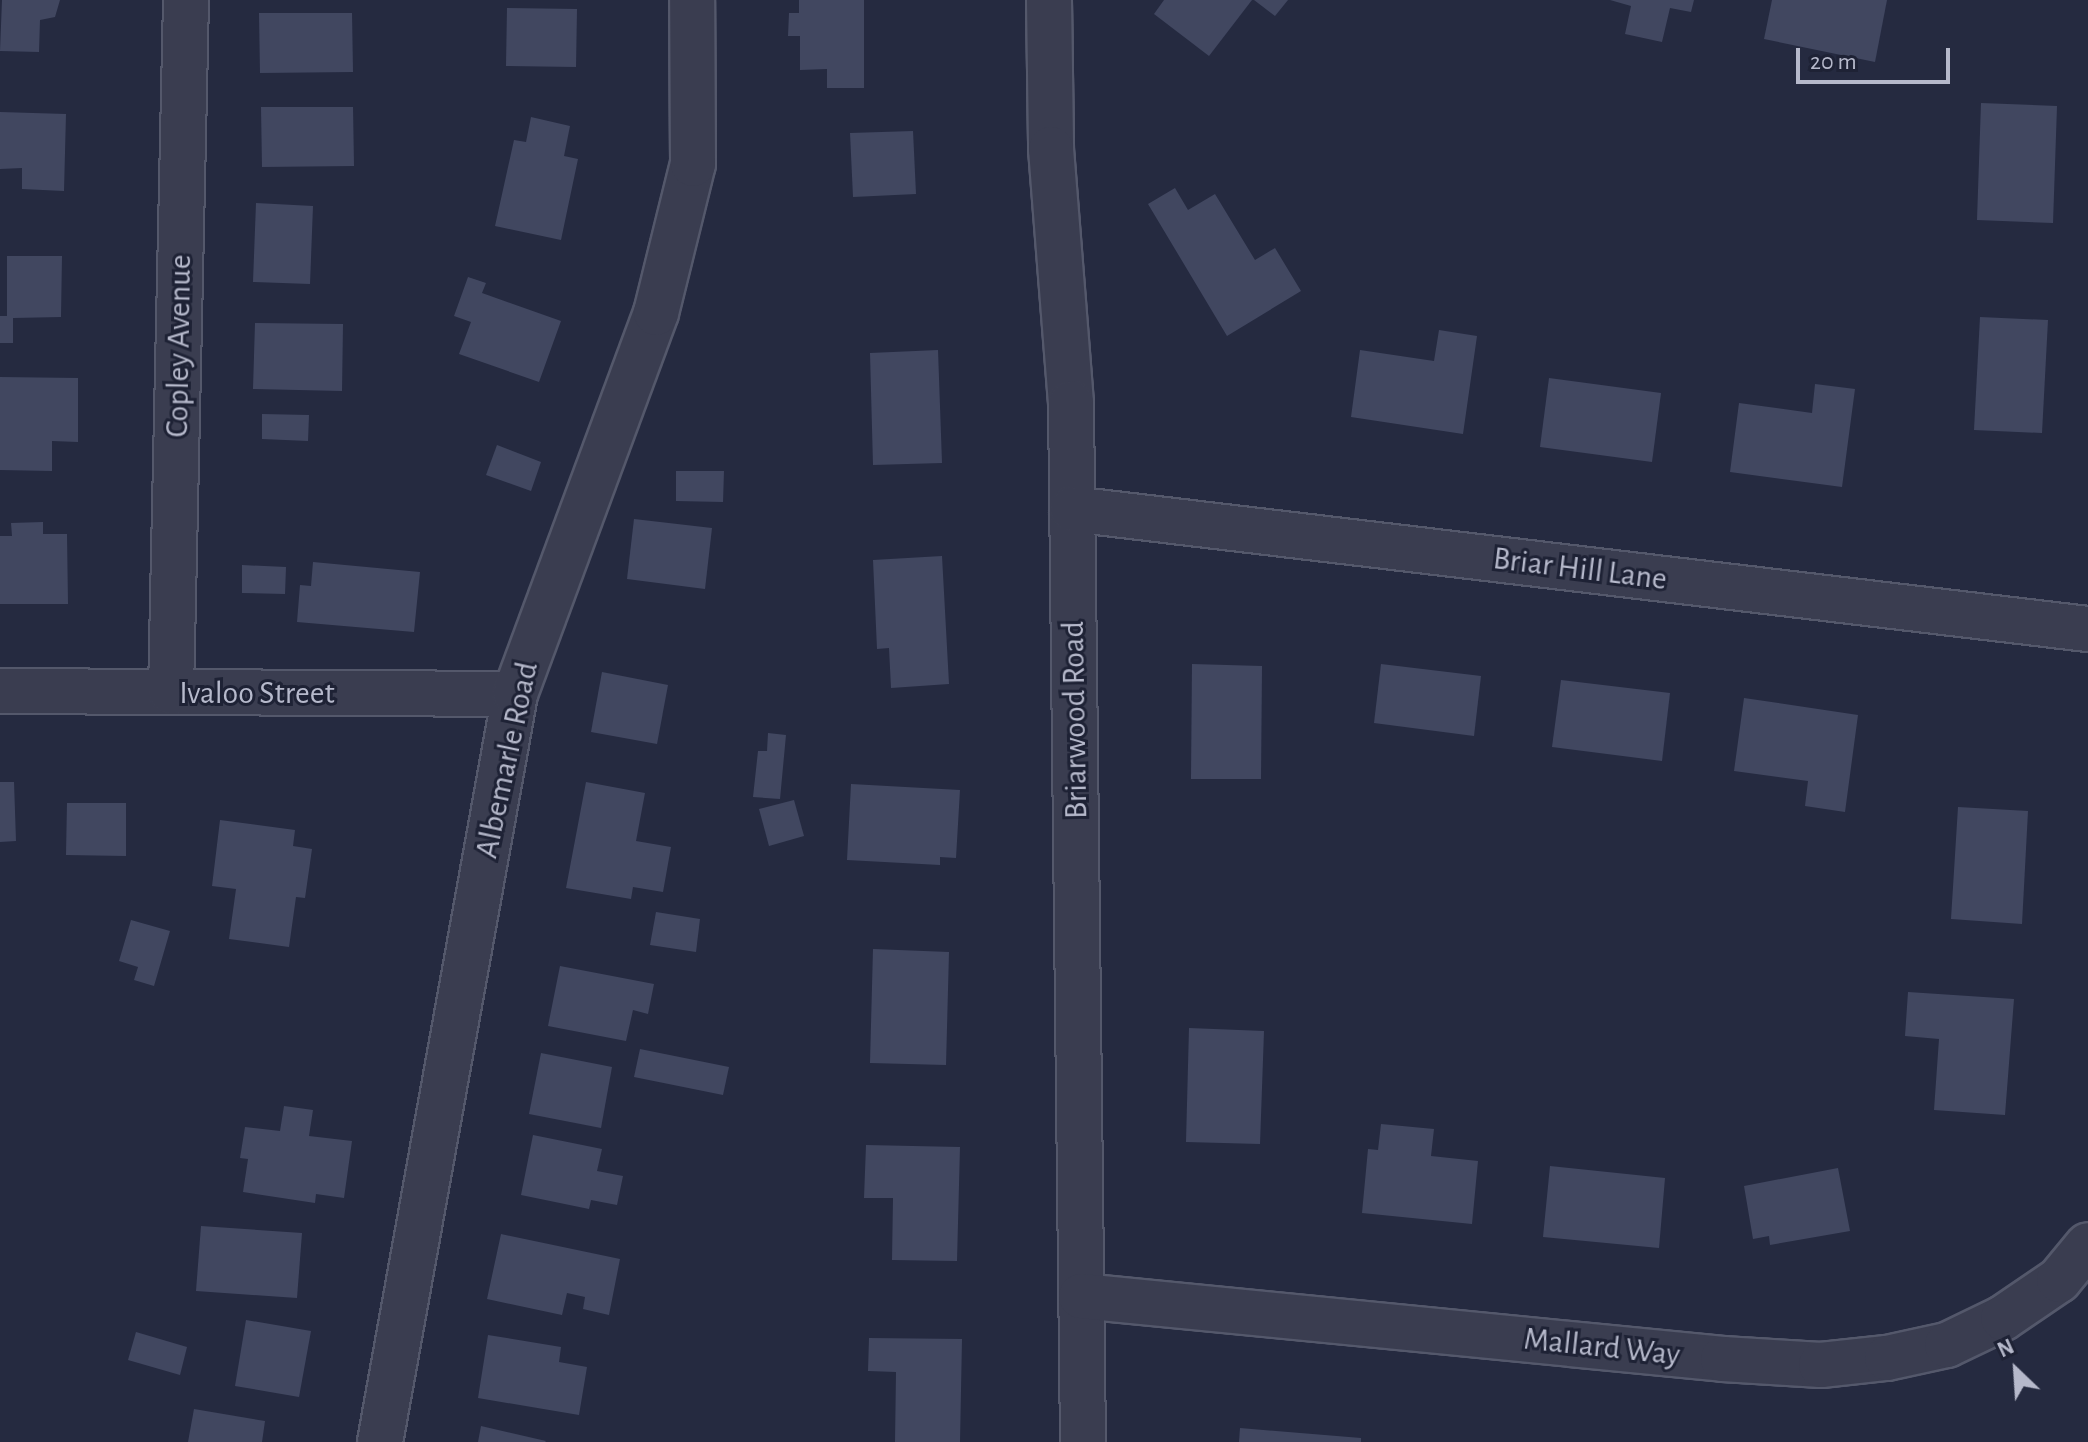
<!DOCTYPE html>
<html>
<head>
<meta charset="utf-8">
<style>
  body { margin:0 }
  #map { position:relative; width:2088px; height:1442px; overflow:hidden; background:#252a40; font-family:"Alegreya Sans",sans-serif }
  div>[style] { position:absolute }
  .building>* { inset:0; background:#414760 }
  .roads { filter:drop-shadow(2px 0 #54586b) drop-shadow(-2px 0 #54586b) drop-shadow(0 2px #54586b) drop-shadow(0 -2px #54586b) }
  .minor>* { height:44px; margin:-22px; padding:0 22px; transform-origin:22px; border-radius:22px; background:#3a3d50 }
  span { translate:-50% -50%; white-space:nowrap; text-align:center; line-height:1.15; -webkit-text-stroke:6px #1e2235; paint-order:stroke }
  .street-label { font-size:32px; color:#b6b9cb }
  .north { position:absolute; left:1976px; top:1330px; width:80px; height:80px; -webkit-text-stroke:6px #1e2235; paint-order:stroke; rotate:335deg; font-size:22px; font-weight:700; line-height:32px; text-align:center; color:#b6b9cb }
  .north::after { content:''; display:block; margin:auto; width:28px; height:36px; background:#b6b9cb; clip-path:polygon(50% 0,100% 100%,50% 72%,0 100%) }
  .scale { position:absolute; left:1796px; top:48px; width:154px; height:36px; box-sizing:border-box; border:4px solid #b6b9cb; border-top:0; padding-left:10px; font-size:24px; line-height:28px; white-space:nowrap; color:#b6b9cb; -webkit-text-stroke:6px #1e2235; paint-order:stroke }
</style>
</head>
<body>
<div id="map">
  <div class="building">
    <i style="clip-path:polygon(2px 0,60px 0,55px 17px,40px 20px,39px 52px,0 51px)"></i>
    <i style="clip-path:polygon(799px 0,864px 0,864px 88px,827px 88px,827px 69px,800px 70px,800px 36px,788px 36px,789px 13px,799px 13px)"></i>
    <i style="clip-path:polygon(1164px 0,1252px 0,1209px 56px,1154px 14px)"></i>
    <i style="clip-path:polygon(1254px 0,1288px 0,1275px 16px)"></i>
    <i style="clip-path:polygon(1610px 0,1694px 0,1691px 12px,1670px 8px,1662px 42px,1625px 34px,1631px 6px)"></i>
    <i style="clip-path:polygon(1772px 0,1887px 0,1875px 62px,1764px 39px)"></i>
    <i style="clip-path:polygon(507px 8px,577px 9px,576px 67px,506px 66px)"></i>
    <i style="clip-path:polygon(259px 13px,352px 13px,353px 72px,260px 73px)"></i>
    <i style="clip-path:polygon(1981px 103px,2057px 106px,2053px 223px,1977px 220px)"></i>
    <i style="clip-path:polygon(261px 107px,353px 107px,354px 166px,262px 167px)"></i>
    <i style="clip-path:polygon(0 112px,66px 114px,64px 191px,22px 189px,22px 168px,0 169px)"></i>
    <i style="clip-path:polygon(531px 117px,570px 126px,564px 156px,578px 159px,561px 240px,495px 226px,514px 140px,526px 142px)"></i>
    <i style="clip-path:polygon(913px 131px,916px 194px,853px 197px,850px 133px)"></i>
    <i style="clip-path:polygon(1175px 188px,1188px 210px,1215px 194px,1255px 260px,1275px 248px,1301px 291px,1227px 336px,1148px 204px)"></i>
    <i style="clip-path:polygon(256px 203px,313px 206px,310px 284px,253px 282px)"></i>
    <i style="clip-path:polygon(7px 256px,62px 256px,61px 317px,13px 318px,13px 343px,0 343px,0 316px,7px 316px)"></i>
    <i style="clip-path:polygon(468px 277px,486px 283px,482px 293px,561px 321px,539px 382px,459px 354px,471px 322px,454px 316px)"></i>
    <i style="clip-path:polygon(1980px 317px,2048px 320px,2042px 433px,1974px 430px)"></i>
    <i style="clip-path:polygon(255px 323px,343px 324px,342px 391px,253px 389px)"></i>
    <i style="clip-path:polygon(1439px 330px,1477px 336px,1463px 434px,1351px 417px,1360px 350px,1434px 361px)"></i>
    <i style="clip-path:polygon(938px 350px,942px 463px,873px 465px,870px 353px)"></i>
    <i style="clip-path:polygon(0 377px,78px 378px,78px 442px,52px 441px,52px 471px,0 470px)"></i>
    <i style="clip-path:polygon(1549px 378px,1661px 393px,1652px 462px,1540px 447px)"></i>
    <i style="clip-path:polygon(1815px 384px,1855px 389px,1842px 487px,1730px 472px,1739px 403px,1812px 413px)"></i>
    <i style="clip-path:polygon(262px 414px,309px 415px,308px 441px,262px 439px)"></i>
    <i style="clip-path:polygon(497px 445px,541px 462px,531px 491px,486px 475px)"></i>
    <i style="clip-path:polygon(676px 471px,724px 471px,723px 502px,676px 501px)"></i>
    <i style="clip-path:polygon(634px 519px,712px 528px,705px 589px,627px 579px)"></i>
    <i style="clip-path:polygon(43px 522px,43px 534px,67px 534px,68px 604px,0 604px,0 536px,12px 536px,11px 523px)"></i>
    <i style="clip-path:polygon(942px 556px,949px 684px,891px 688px,889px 648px,877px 649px,873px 560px)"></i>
    <i style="clip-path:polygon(313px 562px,420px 572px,414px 632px,297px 622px,300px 585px,311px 586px)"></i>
    <i style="clip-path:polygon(242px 565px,286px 567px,285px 594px,242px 593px)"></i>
    <i style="clip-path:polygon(1192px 664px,1262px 666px,1261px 779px,1191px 779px)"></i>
    <i style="clip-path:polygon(1381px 664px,1481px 676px,1474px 736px,1374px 723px)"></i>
    <i style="clip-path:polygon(602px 672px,668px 685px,657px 744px,591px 732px)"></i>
    <i style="clip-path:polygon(1561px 680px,1670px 693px,1662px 761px,1552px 747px)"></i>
    <i style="clip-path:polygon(1744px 698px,1858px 715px,1845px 812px,1805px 806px,1808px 781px,1734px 771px)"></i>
    <i style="clip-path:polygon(768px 733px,786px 735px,780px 799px,753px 797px,758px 751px,767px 751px)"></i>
    <i style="clip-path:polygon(0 782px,14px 782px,16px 841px,0 842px)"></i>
    <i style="clip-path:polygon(586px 782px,645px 793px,636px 841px,671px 847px,663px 892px,633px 887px,631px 899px,566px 888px)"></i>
    <i style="clip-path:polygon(851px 784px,960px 790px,956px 858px,940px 857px,940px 865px,847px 860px)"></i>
    <i style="clip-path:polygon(794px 800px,804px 836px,769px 846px,759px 809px)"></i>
    <i style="clip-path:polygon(67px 803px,126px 803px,126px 856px,66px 855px)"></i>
    <i style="clip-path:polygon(1958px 807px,2028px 811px,2022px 924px,1951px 919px)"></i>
    <i style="clip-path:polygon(220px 820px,295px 830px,293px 846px,312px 849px,305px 898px,296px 897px,289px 947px,229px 939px,236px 889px,212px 886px)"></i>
    <i style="clip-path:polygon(656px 912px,700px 919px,696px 952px,650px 945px)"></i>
    <i style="clip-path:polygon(131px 920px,170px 931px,154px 986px,134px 980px,138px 967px,119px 961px)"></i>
    <i style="clip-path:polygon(873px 949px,949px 952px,946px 1065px,870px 1063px)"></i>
    <i style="clip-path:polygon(560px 966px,654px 984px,648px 1014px,633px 1010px,626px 1041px,548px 1026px)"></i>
    <i style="clip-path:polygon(1908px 992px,2014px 999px,2005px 1115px,1934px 1110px,1939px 1039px,1905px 1036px)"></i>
    <i style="clip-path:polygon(1189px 1028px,1264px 1031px,1260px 1144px,1186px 1142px)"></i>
    <i style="clip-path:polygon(640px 1049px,729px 1067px,723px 1095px,634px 1077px)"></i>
    <i style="clip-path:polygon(541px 1053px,612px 1067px,601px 1128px,529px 1114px)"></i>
    <i style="clip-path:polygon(284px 1106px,313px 1110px,309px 1136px,352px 1141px,344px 1198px,316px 1194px,315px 1203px,243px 1192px,248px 1159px,240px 1158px,245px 1127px,280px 1131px)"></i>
    <i style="clip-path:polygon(1381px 1124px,1434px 1129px,1431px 1156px,1478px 1161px,1472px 1224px,1362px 1213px,1368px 1149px,1378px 1150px)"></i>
    <i style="clip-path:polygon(533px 1135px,602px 1149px,597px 1171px,623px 1176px,617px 1205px,591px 1200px,589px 1209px,521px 1195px)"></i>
    <i style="clip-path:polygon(866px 1145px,960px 1147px,957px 1261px,892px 1260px,893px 1198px,864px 1198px)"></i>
    <i style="clip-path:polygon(1550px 1166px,1665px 1178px,1659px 1248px,1543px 1237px)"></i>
    <i style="clip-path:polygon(1838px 1168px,1850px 1231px,1770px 1245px,1769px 1236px,1753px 1239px,1744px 1186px)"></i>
    <i style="clip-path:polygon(201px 1226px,302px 1233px,297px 1298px,196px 1291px)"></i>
    <i style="clip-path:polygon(501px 1234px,620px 1259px,609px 1315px,583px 1309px,585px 1297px,567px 1293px,562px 1315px,487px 1299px)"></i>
    <i style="clip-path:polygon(246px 1320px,311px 1331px,299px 1397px,235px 1386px)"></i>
    <i style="clip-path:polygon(136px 1332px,187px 1347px,180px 1375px,128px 1360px)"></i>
    <i style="clip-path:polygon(488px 1335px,561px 1347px,559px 1362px,587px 1367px,579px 1415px,478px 1398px)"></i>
    <i style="clip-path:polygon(869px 1338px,962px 1339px,960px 1442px,895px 1442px,896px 1372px,868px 1371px)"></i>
    <i style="clip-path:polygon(194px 1409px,265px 1421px,262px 1442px,188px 1442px)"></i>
    <i style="clip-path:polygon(481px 1426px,546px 1441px,545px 1442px,478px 1442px)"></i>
    <i style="clip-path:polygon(1240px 1428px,1361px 1438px,1361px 1442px,1239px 1442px)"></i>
  </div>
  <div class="roads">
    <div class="minor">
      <i style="left:1049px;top:0;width:149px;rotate:89.2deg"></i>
      <i style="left:1051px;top:149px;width:255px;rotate:85.5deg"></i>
      <i style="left:1071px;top:403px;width:1039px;rotate:89.34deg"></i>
      <i style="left:1072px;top:509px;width:1023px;rotate:6.74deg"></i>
      <i style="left:0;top:691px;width:515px;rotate:0.33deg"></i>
      <i style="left:171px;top:692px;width:692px;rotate:-88.76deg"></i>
      <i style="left:1081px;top:1296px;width:645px;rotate:5.6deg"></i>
      <i style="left:1723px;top:1359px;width:98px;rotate:3.5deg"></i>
      <i style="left:1821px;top:1365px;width:66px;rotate:-6.1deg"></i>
      <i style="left:1887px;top:1358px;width:61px;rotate:-12.2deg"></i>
      <i style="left:1947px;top:1345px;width:62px;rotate:-25.7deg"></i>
      <i style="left:2003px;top:1318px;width:68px;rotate:-34.2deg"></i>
      <i style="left:2059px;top:1280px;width:45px;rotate:-50.4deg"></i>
      <i style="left:380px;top:1442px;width:760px;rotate:-79.77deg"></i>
      <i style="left:515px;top:694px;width:406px;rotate:-69.7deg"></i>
      <i style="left:656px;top:313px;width:154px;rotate:-76.1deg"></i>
      <i style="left:693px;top:164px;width:164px;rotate:-90.3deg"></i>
    </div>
  </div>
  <div class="street-label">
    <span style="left:179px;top:346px;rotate:-89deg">Copley Avenue</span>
    <span style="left:1580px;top:569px;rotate:7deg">Briar Hill Lane</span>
    <span style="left:257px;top:693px">Ivaloo Street</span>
    <span style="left:1075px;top:720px;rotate:-91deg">Briarwood Road</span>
    <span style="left:507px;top:760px;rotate:-78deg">Albemarle Road</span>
    <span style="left:1602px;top:1347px;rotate:6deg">Mallard Way</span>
  </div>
  <div class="north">N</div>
  <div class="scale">20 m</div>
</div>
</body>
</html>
